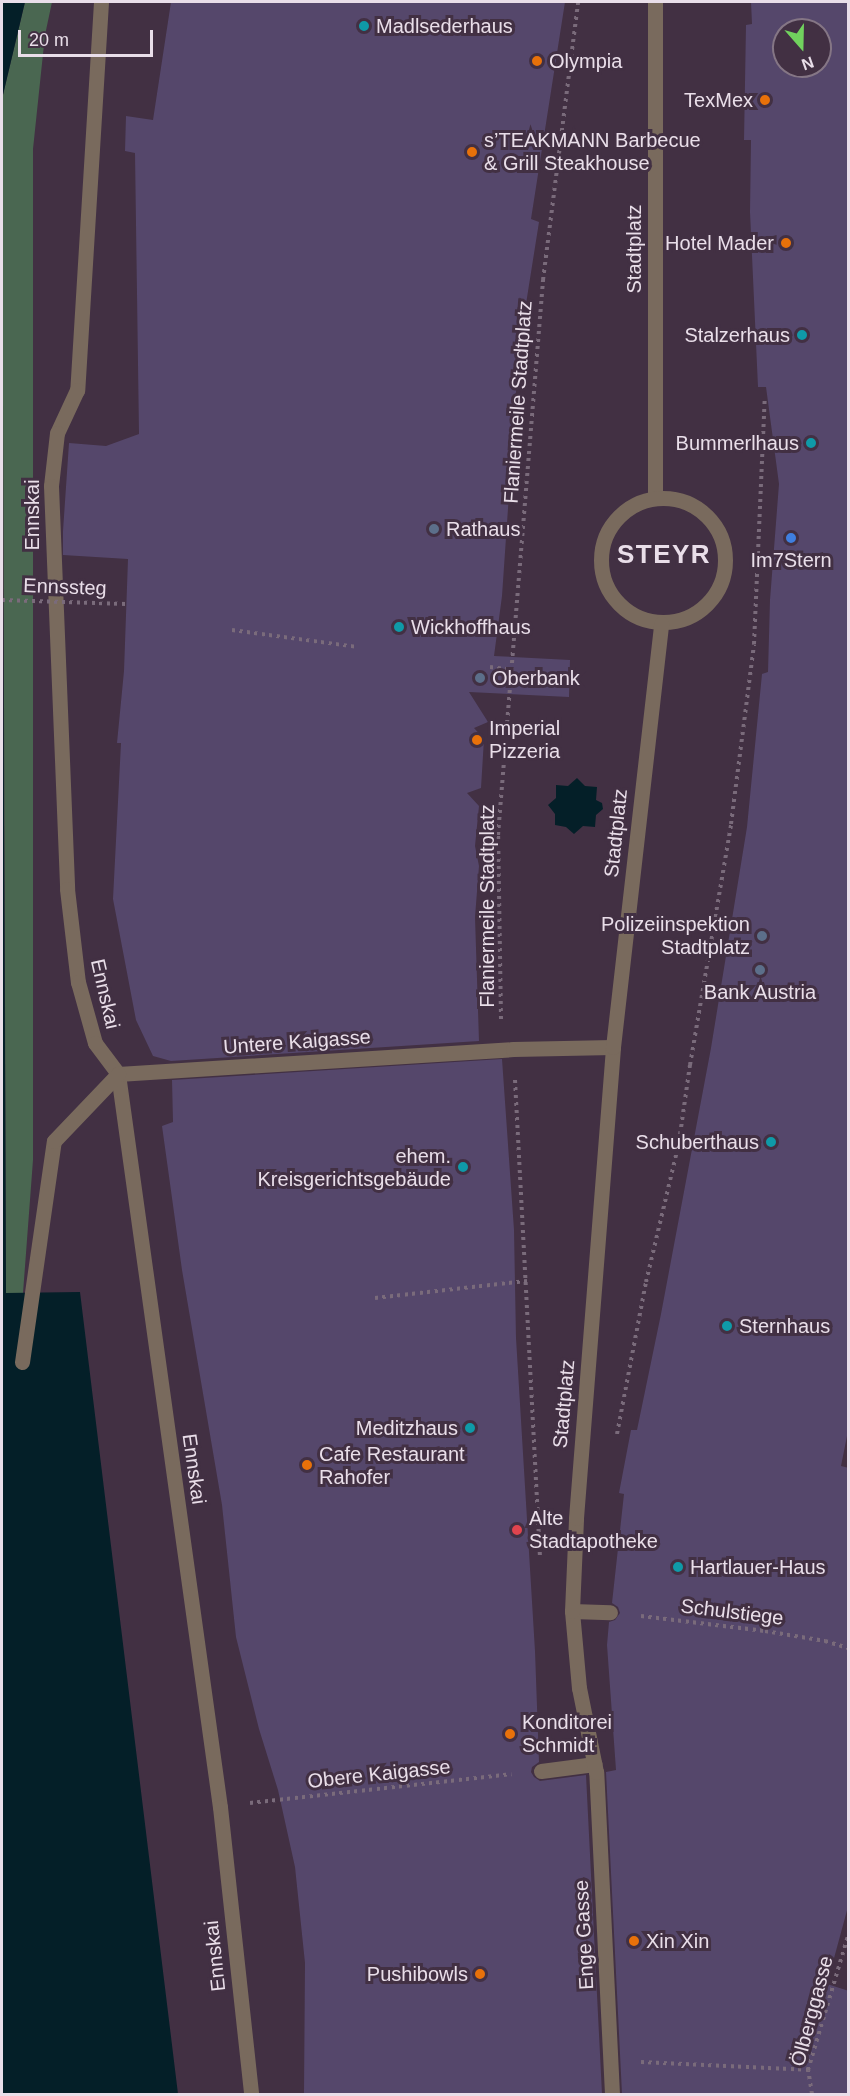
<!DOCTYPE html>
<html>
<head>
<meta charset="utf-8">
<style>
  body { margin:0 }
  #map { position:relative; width:850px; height:2096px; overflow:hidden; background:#423043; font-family:Helvetica,sans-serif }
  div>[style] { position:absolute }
  .green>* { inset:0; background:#4a6751 }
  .water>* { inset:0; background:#041f28 }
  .building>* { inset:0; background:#55476b }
  .path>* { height:4px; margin-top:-2px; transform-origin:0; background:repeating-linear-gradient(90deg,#7a6b7b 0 3px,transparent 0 7.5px) }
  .minor>* { height:15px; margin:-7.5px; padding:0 7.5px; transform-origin:7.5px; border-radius:7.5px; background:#796a5d }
  .minor>.ring { margin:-7.5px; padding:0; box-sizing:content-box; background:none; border:15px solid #796a5d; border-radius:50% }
  .path-bridge>* { height:4px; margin-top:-2px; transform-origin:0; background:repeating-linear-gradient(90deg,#7a6b7b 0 3px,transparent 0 7.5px) }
  .dots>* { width:16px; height:16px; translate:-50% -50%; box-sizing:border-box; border:3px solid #423043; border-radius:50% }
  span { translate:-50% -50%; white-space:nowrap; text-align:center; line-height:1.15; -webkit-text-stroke:6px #423043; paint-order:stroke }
  .poi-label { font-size:20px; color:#e9dee9 }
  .left { translate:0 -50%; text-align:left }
  .right { translate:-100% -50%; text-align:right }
  .street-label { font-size:20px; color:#e9dee9 }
  .district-label { font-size:26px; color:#e9dee9; font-weight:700; letter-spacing:1.5px }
  .frame { position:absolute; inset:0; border:3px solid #e9dee9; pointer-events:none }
  .north { position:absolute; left:772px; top:18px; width:60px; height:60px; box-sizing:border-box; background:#423043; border:2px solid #857685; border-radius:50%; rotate:160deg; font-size:16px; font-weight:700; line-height:24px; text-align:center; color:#e9dee9 }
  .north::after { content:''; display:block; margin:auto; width:21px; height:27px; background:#71d25e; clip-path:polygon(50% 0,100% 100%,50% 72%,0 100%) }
  .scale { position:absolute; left:18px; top:30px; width:135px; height:27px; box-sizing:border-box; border:3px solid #e9dee9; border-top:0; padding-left:8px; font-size:18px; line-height:21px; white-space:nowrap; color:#e9dee9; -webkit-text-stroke:4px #423043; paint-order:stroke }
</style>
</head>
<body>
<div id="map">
  <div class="green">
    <i style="clip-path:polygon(25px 2px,52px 2px,45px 35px,33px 149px,33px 1160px,23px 1293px,6px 1294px,2px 99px)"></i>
  </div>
  <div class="water">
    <i style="clip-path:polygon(2px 2px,25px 2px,2px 99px)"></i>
    <i style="clip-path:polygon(2px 341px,6px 1293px,80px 1292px,178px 2094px,2px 2094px)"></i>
    <i style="clip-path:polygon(577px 778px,585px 786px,597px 787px,596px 800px,602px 803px,603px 809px,596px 815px,595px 827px,583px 826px,574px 834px,566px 827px,555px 825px,555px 814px,548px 805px,556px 798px,556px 785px,568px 786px)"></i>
  </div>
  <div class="building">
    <i style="clip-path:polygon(171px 2px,565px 2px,531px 219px,539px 222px,519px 348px,502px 596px,494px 656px,570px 660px,569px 697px,469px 692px,488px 722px,474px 728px,484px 739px,481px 788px,467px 793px,479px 806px,475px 846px,479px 866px,475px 917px,479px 1041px,171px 1061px,153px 1056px,136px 1020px,113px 899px,121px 743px,117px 743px,124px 671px,128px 559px,63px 555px,63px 531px,69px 443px,106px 446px,139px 434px,135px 153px,125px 151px,126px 116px,153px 120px)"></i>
    <i style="clip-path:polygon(evenodd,751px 2px,849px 2px,849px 1426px,841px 1466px,849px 1468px,849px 1903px,827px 1984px,849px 1991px,849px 2094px,622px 2094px,606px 1772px,616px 1770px,607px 1645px,609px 1622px,615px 1620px,620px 1613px,618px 1607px,612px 1603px,624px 1494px,619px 1493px,631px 1430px,637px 1430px,661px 1314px,711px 1048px,747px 827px,762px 674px,768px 672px,770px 600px,779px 484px,766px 387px,758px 387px,750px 212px,751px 140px,744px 140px,746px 25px,752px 24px,751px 2px,784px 30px,820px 30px,820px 66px,784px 66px,784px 30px)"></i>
    <i style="clip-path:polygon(502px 1059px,514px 1230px,516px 1338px,535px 1651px,539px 1762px,532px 1767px,531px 1772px,534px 1777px,540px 1781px,586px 1775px,602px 2094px,304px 2094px,305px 1963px,295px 1867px,278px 1790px,259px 1729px,236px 1637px,222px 1505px,182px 1270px,162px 1126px,173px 1122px,172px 1080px)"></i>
  </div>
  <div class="path">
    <i style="left:232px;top:630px;width:126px;rotate:7.7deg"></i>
    <i style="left:490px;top:667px;width:23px;rotate:7deg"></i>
    <i style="left:501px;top:1019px;width:184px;rotate:-90.9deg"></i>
    <i style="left:498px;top:835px;width:557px;rotate:-85.36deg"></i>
    <i style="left:543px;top:280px;width:280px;rotate:-82.8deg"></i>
    <i style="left:515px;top:1080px;width:478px;rotate:87deg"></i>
    <i style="left:375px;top:1298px;width:153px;rotate:-6.4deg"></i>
    <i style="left:617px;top:1434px;width:155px;rotate:-79.2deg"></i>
    <i style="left:646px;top:1282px;width:144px;rotate:-76.7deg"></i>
    <i style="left:679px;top:1142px;width:78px;rotate:-81.9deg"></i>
    <i style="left:690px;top:1065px;width:244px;rotate:-80.3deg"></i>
    <i style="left:731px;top:824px;width:181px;rotate:-82.7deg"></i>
    <i style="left:754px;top:644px;width:247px;rotate:-87.5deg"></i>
    <i style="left:641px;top:1616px;width:125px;rotate:6.9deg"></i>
    <i style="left:765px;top:1631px;width:61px;rotate:9.5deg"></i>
    <i style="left:825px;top:1641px;width:24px;rotate:17deg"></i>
    <i style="left:250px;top:1803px;width:263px;rotate:-6.3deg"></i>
    <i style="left:641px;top:2062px;width:167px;rotate:2.7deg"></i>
    <i style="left:812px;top:2094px;width:24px;rotate:-99deg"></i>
    <i style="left:808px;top:2070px;width:140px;rotate:-73.4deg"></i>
  </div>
  <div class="minor">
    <i style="left:101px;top:2px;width:389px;rotate:93.5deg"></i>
    <i style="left:77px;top:390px;width:47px;rotate:114.9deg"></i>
    <i style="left:57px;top:433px;width:53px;rotate:96.5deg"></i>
    <i style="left:51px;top:486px;width:403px;rotate:87.7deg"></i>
    <i style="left:67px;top:889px;width:94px;rotate:83.3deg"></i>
    <i style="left:78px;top:982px;width:63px;rotate:74.4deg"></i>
    <i style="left:95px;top:1043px;width:39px;rotate:53deg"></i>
    <i style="left:118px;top:1074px;width:740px;rotate:82.08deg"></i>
    <i style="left:220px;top:1807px;width:289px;rotate:83.8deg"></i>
    <i style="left:655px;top:497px;width:495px;rotate:-90deg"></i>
    <i class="ring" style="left:601px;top:498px;width:109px;height:109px"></i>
    <i style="left:118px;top:1074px;width:396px;rotate:-3.6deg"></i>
    <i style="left:513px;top:1049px;width:100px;rotate:-1.1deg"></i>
    <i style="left:22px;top:1362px;width:223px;rotate:-81.8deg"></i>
    <i style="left:54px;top:1141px;width:93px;rotate:-46.3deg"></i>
    <i style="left:572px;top:1611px;width:38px;rotate:2deg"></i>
    <i style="left:541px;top:1771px;width:54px;rotate:-7.4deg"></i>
    <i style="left:612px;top:2094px;width:322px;rotate:-92.8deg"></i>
    <i style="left:596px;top:1772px;width:86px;rotate:-101.4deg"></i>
    <i style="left:579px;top:1688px;width:77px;rotate:-95.2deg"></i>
    <i style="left:572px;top:1611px;width:93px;rotate:-87.5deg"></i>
    <i style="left:576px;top:1518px;width:472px;rotate:-85.5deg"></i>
    <i style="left:613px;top:1047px;width:426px;rotate:-83.5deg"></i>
  </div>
  <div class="path-bridge">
    <i style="left:2px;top:600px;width:124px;rotate:1.8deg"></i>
  </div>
  <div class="dots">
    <i style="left:364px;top:26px;background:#0f9aa8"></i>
    <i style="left:537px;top:61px;background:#e8710a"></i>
    <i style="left:765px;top:100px;background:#e8710a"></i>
    <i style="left:472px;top:152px;background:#e8710a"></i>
    <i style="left:786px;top:243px;background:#e8710a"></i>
    <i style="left:802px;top:335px;background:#0f9aa8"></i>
    <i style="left:811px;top:443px;background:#0f9aa8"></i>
    <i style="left:434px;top:529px;background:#5c6f8a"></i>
    <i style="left:791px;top:538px;background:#3f7fe0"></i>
    <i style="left:399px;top:627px;background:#0f9aa8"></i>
    <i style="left:480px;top:678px;background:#5c6f8a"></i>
    <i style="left:477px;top:740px;background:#e8710a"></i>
    <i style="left:762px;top:936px;background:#5c6f8a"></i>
    <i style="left:760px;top:970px;background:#5c6f8a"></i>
    <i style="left:771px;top:1142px;background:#0f9aa8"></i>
    <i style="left:463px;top:1167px;background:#0f9aa8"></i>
    <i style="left:727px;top:1326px;background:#0f9aa8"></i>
    <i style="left:470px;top:1428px;background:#0f9aa8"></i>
    <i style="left:307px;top:1465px;background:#e8710a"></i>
    <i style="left:517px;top:1530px;background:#e0444e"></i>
    <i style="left:678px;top:1567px;background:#0f9aa8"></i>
    <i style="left:510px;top:1734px;background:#e8710a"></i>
    <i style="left:634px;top:1941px;background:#e8710a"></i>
    <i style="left:480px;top:1974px;background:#e8710a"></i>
  </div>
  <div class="poi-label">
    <span class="left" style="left:376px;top:26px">Madlsederhaus</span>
    <span class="left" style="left:549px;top:61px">Olympia</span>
    <span class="right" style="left:753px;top:100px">TexMex</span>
    <span class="left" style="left:484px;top:152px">s’TEAKMANN Barbecue<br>&amp; Grill Steakhouse</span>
    <span class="right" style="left:774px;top:243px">Hotel Mader</span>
    <span class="right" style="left:790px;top:335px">Stalzerhaus</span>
    <span class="right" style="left:799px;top:443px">Bummerlhaus</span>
    <span class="left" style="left:446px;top:529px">Rathaus</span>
    <span style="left:791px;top:560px">Im7Stern</span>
    <span class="left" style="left:411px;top:627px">Wickhoffhaus</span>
    <span class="left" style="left:492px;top:678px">Oberbank</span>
    <span class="left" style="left:489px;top:740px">Imperial<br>Pizzeria</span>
    <span class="right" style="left:750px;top:936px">Polizeiinspektion<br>Stadtplatz</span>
    <span style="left:760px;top:992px">Bank Austria</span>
    <span class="right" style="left:759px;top:1142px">Schuberthaus</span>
    <span class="right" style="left:451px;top:1168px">ehem.<br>Kreisgerichtsgebäude</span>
    <span class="left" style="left:739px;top:1326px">Sternhaus</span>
    <span class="right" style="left:458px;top:1428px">Meditzhaus</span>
    <span class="left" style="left:319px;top:1466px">Cafe Restaurant<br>Rahofer</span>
    <span class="left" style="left:529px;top:1530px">Alte<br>Stadtapotheke</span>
    <span class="left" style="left:690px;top:1567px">Hartlauer-Haus</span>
    <span class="left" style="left:522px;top:1734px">Konditorei<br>Schmidt</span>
    <span class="left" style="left:646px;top:1941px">Xin Xin</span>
    <span class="right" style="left:468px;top:1974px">Pushibowls</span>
  </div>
  <div class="street-label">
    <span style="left:634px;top:249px;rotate:-90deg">Stadtplatz</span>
    <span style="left:518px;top:402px;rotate:-86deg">Flaniermeile Stadtplatz</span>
    <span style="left:32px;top:515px;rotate:-90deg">Ennskai</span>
    <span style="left:65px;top:587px;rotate:2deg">Ennssteg</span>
    <span style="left:616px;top:833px;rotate:-84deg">Stadtplatz</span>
    <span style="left:487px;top:906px;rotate:-90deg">Flaniermeile Stadtplatz</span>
    <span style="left:105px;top:994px;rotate:77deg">Ennskai</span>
    <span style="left:297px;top:1042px;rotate:-4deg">Untere Kaigasse</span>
    <span style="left:564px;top:1404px;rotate:-85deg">Stadtplatz</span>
    <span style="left:194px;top:1469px;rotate:82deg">Ennskai</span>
    <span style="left:732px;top:1612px;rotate:7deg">Schulstiege</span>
    <span style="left:379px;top:1774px;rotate:-6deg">Obere Kaigasse</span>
    <span style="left:584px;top:1935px;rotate:-93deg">Enge Gasse</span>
    <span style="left:215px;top:1956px;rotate:-96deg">Ennskai</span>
    <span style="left:812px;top:2011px;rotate:-75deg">Ölberggasse</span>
  </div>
  <div class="district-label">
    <span style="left:664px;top:555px">STEYR</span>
  </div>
  <div class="frame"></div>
  <div class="north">N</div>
  <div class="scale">20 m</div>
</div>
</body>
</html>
